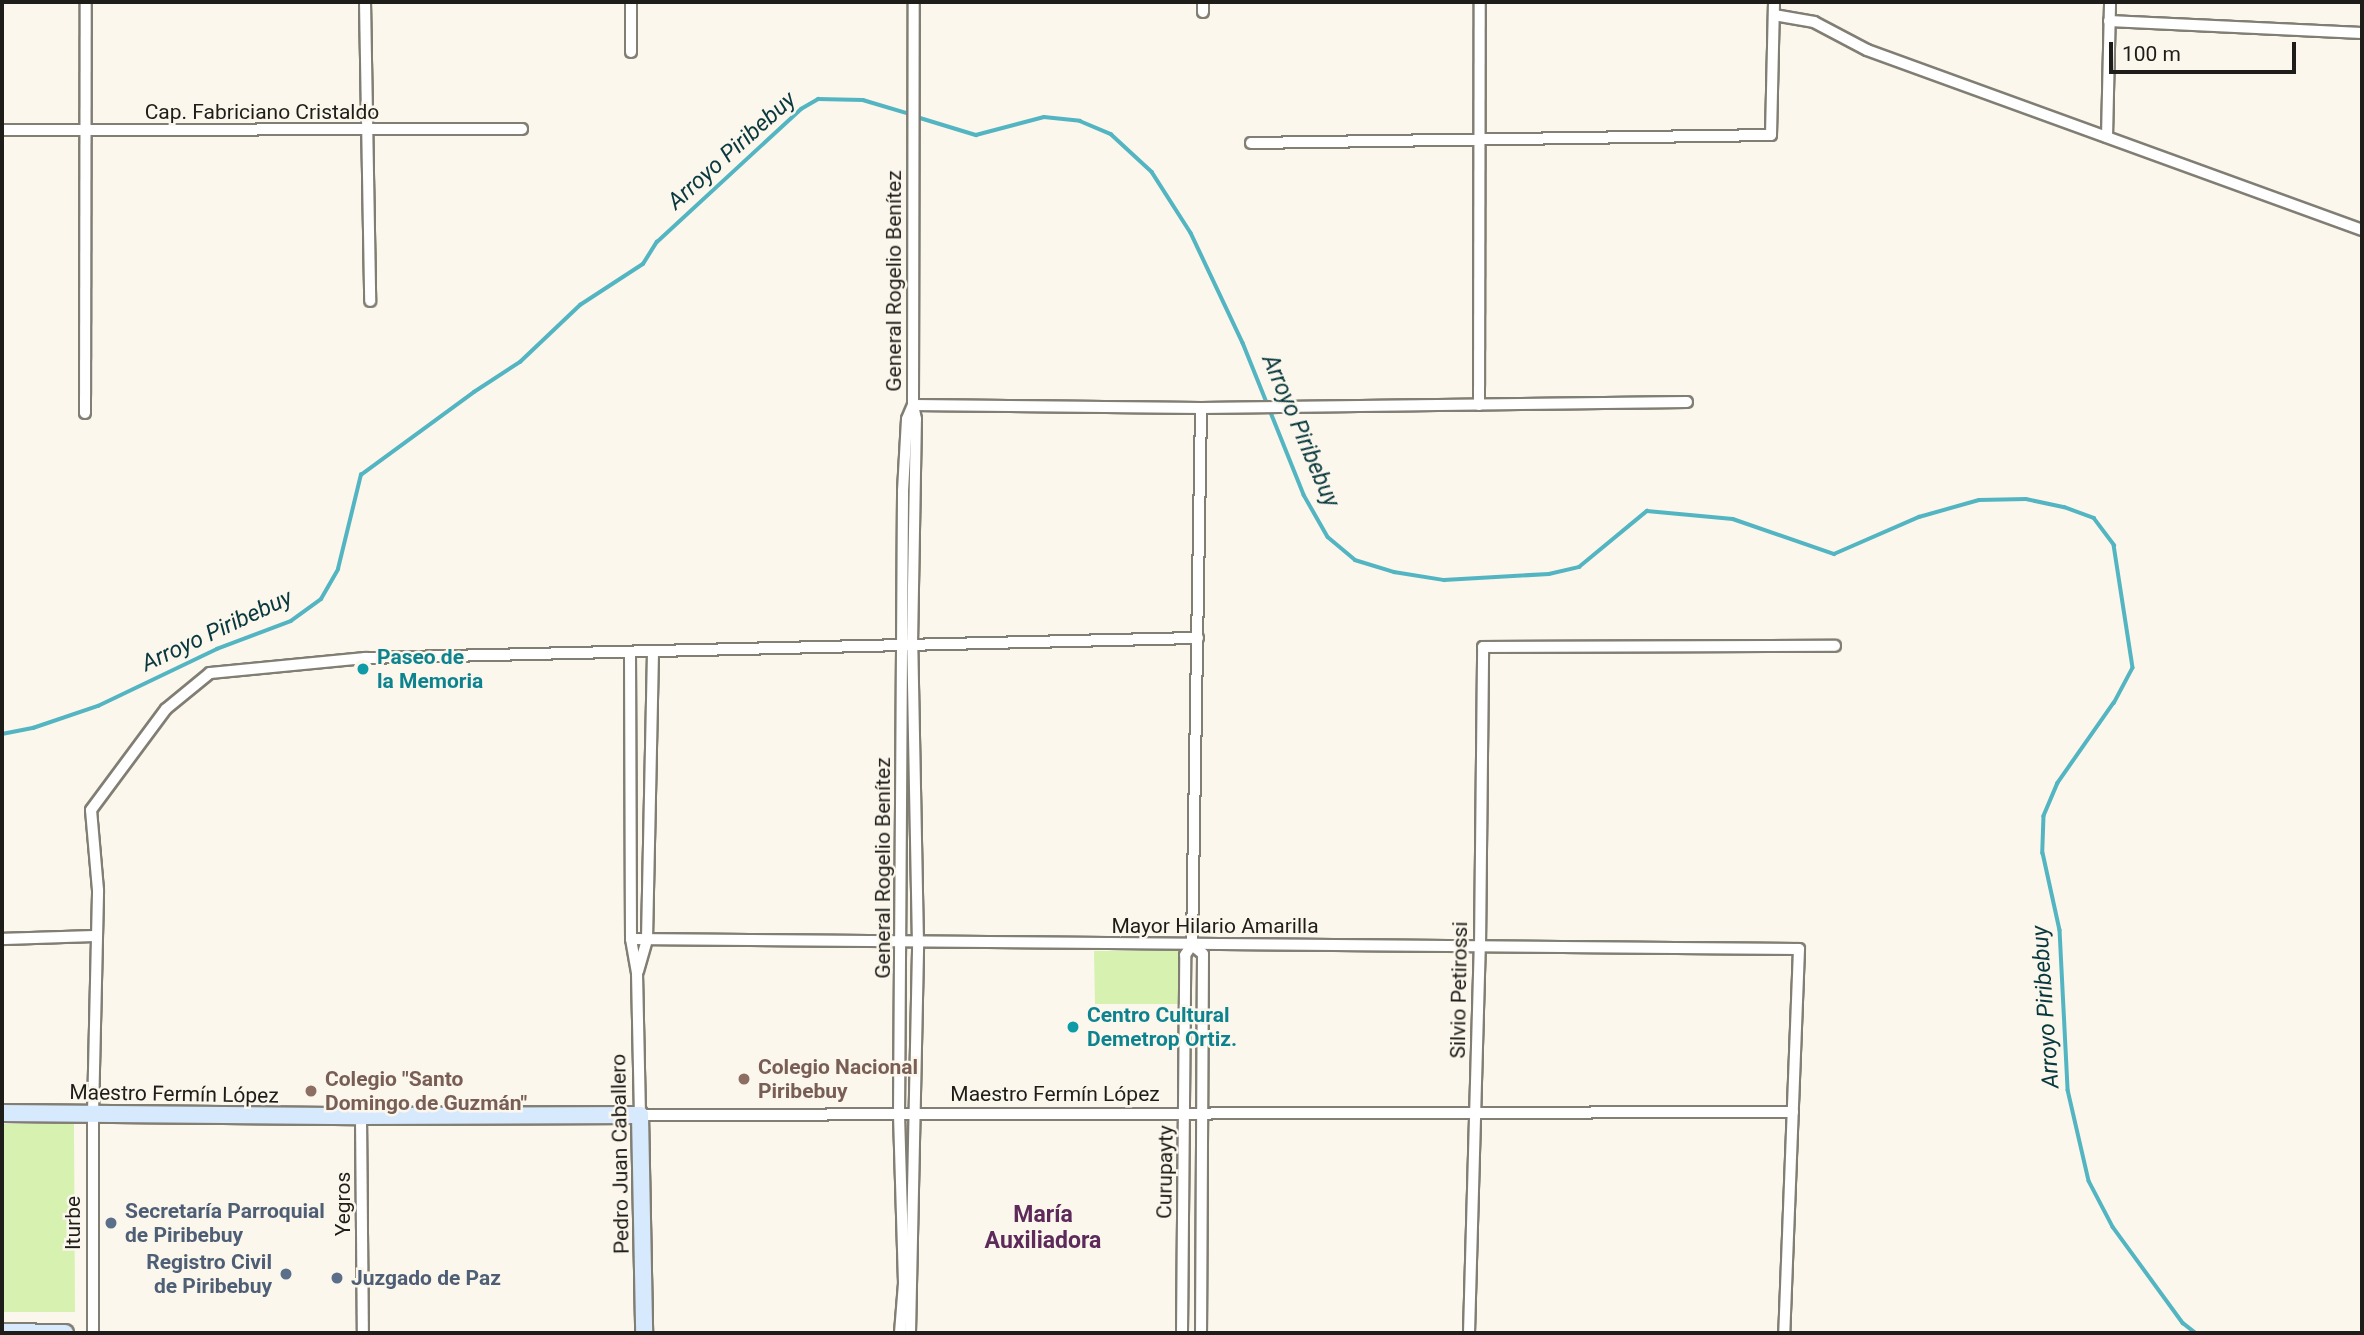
<!DOCTYPE html>
<html>
<head>
<meta charset="utf-8">
<style>
  body { margin:0 }
  #map { position:relative; width:2364px; height:1335px; overflow:hidden; background:#fbf7ed; font-family:Roboto,sans-serif }
  div>[style] { position:absolute }
  .green>* { inset:0; background:#d7f2b0 }
  .stream>* { height:3.5px; margin:-1.75px; padding:0 1.75px; transform-origin:1.75px; border-radius:1.75px; background:#54b5c2 }
  .roads { filter:drop-shadow(2px 0 #817e74) drop-shadow(-2px 0 #817e74) drop-shadow(0 2px #817e74) drop-shadow(0 -2px #817e74) }
  .street>* { height:10px; margin:-5px; padding:0 5px; transform-origin:5px; border-radius:5px; background:#fff }
  .secondary>* { height:16px; margin:-8px; padding:0 8px; transform-origin:8px; border-radius:8px; background:#d7e9fc }
  .dots>* { width:19px; height:19px; translate:-50% -50%; box-sizing:border-box; border:4px solid #fbf7ed; border-radius:50% }
  span { translate:-50% -50%; white-space:nowrap; text-align:center; line-height:1.15; -webkit-text-stroke:5px #fbf7ed; paint-order:stroke }
  .street-label { font-size:21px; color:#1e1d19 }
  .culture-label { font-size:21px; color:#0d838f; font-weight:700 }
  .left { translate:0 -50%; text-align:left }
  .education-label { font-size:21px; color:#785e54; font-weight:700 }
  .service-label { font-size:21px; color:#4e5e75; font-weight:700 }
  .right { translate:-100% -50%; text-align:right }
  .water-label { font-size:23px; color:#09393e; font-style:italic }
  .neighbourhood-label { font-size:23px; color:#5d2a5a; font-weight:700 }
  .frame { position:absolute; inset:0; border:4px solid #1e1d19; pointer-events:none }
  .scale { position:absolute; left:2109px; top:42px; width:187px; height:32px; box-sizing:border-box; border:4px solid #1e1d19; border-top:0; padding-left:9px; font-size:21px; line-height:24px; white-space:nowrap; color:#1e1d19; -webkit-text-stroke:5px #fbf7ed; paint-order:stroke }
</style>
</head>
<body>
<div id="map">
  <div class="green">
    <i style="clip-path:polygon(1094px 951px,1182px 951px,1183px 1004px,1095px 1004px)"></i>
    <i style="clip-path:polygon(2px 1124px,74px 1124px,75px 1312px,2px 1312px)"></i>
  </div>
  <div class="stream">
    <i style="left:917px;top:117px;width:62px;rotate:17deg"></i>
    <i style="left:976px;top:135px;width:70px;rotate:-14.8deg"></i>
    <i style="left:1044px;top:117px;width:36px;rotate:6deg"></i>
    <i style="left:1080px;top:121px;width:34px;rotate:23deg"></i>
    <i style="left:1111px;top:134px;width:56px;rotate:42.8deg"></i>
    <i style="left:1152px;top:172px;width:72px;rotate:57.4deg"></i>
    <i style="left:1191px;top:233px;width:122px;rotate:64.7deg"></i>
    <i style="left:1243px;top:343px;width:164px;rotate:68.1deg"></i>
    <i style="left:1304px;top:495px;width:48px;rotate:60.3deg"></i>
    <i style="left:1328px;top:537px;width:35px;rotate:40deg"></i>
    <i style="left:1355px;top:560px;width:41px;rotate:17.1deg"></i>
    <i style="left:1394px;top:572px;width:51px;rotate:9.1deg"></i>
    <i style="left:1444px;top:580px;width:105px;rotate:-3.3deg"></i>
    <i style="left:1549px;top:574px;width:31px;rotate:-13deg"></i>
    <i style="left:1579px;top:567px;width:88px;rotate:-39.5deg"></i>
    <i style="left:1647px;top:511px;width:86px;rotate:5.3deg"></i>
    <i style="left:1733px;top:519px;width:107px;rotate:19.1deg"></i>
    <i style="left:1834px;top:554px;width:93px;rotate:-23.5deg"></i>
    <i style="left:1919px;top:517px;width:62px;rotate:-15.8deg"></i>
    <i style="left:1979px;top:500px;width:47px;rotate:-1.2deg"></i>
    <i style="left:2026px;top:499px;width:39px;rotate:12deg"></i>
    <i style="left:2064px;top:507px;width:32px;rotate:20deg"></i>
    <i style="left:2094px;top:518px;width:34px;rotate:53deg"></i>
    <i style="left:2114px;top:545px;width:124px;rotate:81.2deg"></i>
    <i style="left:2133px;top:668px;width:40px;rotate:118deg"></i>
    <i style="left:2114px;top:703px;width:98px;rotate:125deg"></i>
    <i style="left:2058px;top:783px;width:36px;rotate:113deg"></i>
    <i style="left:2044px;top:816px;width:37px;rotate:92deg"></i>
    <i style="left:2043px;top:853px;width:79px;rotate:77.6deg"></i>
    <i style="left:2060px;top:930px;width:160px;rotate:87.1deg"></i>
    <i style="left:2068px;top:1090px;width:93px;rotate:77deg"></i>
    <i style="left:2089px;top:1181px;width:52px;rotate:62.4deg"></i>
    <i style="left:2113px;top:1227px;width:119px;rotate:53.9deg"></i>
    <i style="left:2183px;top:1323px;width:16px;rotate:38deg"></i>
    <i style="left:2px;top:734px;width:32px;rotate:-11deg"></i>
    <i style="left:33px;top:728px;width:69px;rotate:-18.7deg"></i>
    <i style="left:98px;top:706px;width:132px;rotate:-25.6deg"></i>
    <i style="left:217px;top:649px;width:79px;rotate:-20.7deg"></i>
    <i style="left:291px;top:621px;width:37px;rotate:-36deg"></i>
    <i style="left:321px;top:599px;width:34px;rotate:-60deg"></i>
    <i style="left:338px;top:569px;width:97px;rotate:-76.3deg"></i>
    <i style="left:361px;top:475px;width:140px;rotate:-36.3deg"></i>
    <i style="left:474px;top:392px;width:55px;rotate:-33.1deg"></i>
    <i style="left:520px;top:362px;width:83px;rotate:-43.5deg"></i>
    <i style="left:580px;top:305px;width:75px;rotate:-33.1deg"></i>
    <i style="left:643px;top:264px;width:26px;rotate:-58deg"></i>
    <i style="left:657px;top:242px;width:196px;rotate:-42.7deg"></i>
    <i style="left:801px;top:109px;width:20px;rotate:-30deg"></i>
    <i style="left:818px;top:99px;width:45px;rotate:1.3deg"></i>
    <i style="left:863px;top:100px;width:49px;rotate:16.6deg"></i>
  </div>
  <div class="roads">
    <div class="street">
      <i style="left:365px;top:2px;width:299px;rotate:89deg"></i>
      <i style="left:1203px;top:12px;width:10px;rotate:-90deg"></i>
      <i style="left:1774px;top:15px;width:41px;rotate:9.9deg"></i>
      <i style="left:1814px;top:22px;width:60px;rotate:27.8deg"></i>
      <i style="left:1867px;top:50px;width:527px;rotate:19.98deg"></i>
      <i style="left:2109px;top:21px;width:253px;rotate:2.7deg"></i>
      <i style="left:631px;top:52px;width:50px;rotate:-90deg"></i>
      <i style="left:2px;top:130px;width:520px;rotate:-0.11deg"></i>
      <i style="left:2107px;top:137px;width:135px;rotate:-88.7deg"></i>
      <i style="left:1251px;top:143px;width:520px;rotate:-0.88deg"></i>
      <i style="left:1771px;top:135px;width:133px;rotate:-88.7deg"></i>
      <i style="left:913px;top:405px;width:288px;rotate:0.6deg"></i>
      <i style="left:1201px;top:408px;width:486px;rotate:-0.7deg"></i>
      <i style="left:1479px;top:405px;width:403px;rotate:-89.9deg"></i>
      <i style="left:85px;top:413px;width:411px;rotate:-89.9deg"></i>
      <i style="left:630px;top:652px;width:287px;rotate:89.8deg"></i>
      <i style="left:631px;top:939px;width:35px;rotate:80deg"></i>
      <i style="left:637px;top:973px;width:142px;rotate:88.8deg"></i>
      <i style="left:640px;top:1115px;width:1153px;rotate:-0.15deg"></i>
      <i style="left:2px;top:939px;width:95px;rotate:-1.8deg"></i>
      <i style="left:631px;top:939px;width:1168px;rotate:0.49deg"></i>
      <i style="left:1799px;top:949px;width:384px;rotate:92.2deg"></i>
      <i style="left:1192px;top:945px;width:14px;rotate:39deg"></i>
      <i style="left:1203px;top:954px;width:379px;rotate:90.3deg"></i>
      <i style="left:638px;top:971px;width:33px;rotate:-74deg"></i>
      <i style="left:647px;top:939px;width:288px;rotate:-88.8deg"></i>
      <i style="left:361px;top:1116px;width:217px;rotate:89.5deg"></i>
      <i style="left:93px;top:1333px;width:219px;rotate:-90deg"></i>
      <i style="left:93px;top:1114px;width:224px;rotate:-88.7deg"></i>
      <i style="left:98px;top:890px;width:80px;rotate:-95deg"></i>
      <i style="left:91px;top:810px;width:126px;rotate:-53.4deg"></i>
      <i style="left:166px;top:709px;width:57px;rotate:-39.3deg"></i>
      <i style="left:210px;top:673px;width:156px;rotate:-5.5deg"></i>
      <i style="left:365px;top:658px;width:833px;rotate:-1.38deg"></i>
      <i style="left:900px;top:1333px;width:50px;rotate:-85.4deg"></i>
      <i style="left:904px;top:1283px;width:168px;rotate:-91.7deg"></i>
      <i style="left:899px;top:1115px;width:624px;rotate:-89.63deg"></i>
      <i style="left:903px;top:491px;width:72px;rotate:-86.8deg"></i>
      <i style="left:907px;top:419px;width:15px;rotate:-67deg"></i>
      <i style="left:910px;top:1333px;width:389px;rotate:-88.8deg"></i>
      <i style="left:918px;top:944px;width:299px;rotate:-91.1deg"></i>
      <i style="left:912px;top:645px;width:226px;rotate:-89deg"></i>
      <i style="left:916px;top:419px;width:14px;rotate:-102deg"></i>
      <i style="left:913px;top:405px;width:403px;rotate:-89.9deg"></i>
      <i style="left:1182px;top:1333px;width:378px;rotate:-89.5deg"></i>
      <i style="left:1185px;top:955px;width:12px;rotate:-55deg"></i>
      <i style="left:1192px;top:945px;width:537px;rotate:-89.04deg"></i>
      <i style="left:1469px;top:1333px;width:386px;rotate:-88.4deg"></i>
      <i style="left:1480px;top:947px;width:300px;rotate:-89.4deg"></i>
      <i style="left:1483px;top:647px;width:352px;rotate:-0.2deg"></i>
    </div>
    <div class="secondary">
      <i style="left:2px;top:1113px;width:359px;rotate:0.5deg"></i>
      <i style="left:361px;top:1116px;width:279px;rotate:-0.2deg"></i>
      <i style="left:640px;top:1115px;width:218px;rotate:88.9deg"></i>
      <i style="left:2px;top:1332px;width:63px;rotate:0.9deg"></i>
    </div>
  </div>
  <div class="dots">
    <i style="left:363px;top:669px;background:#0f9aa8"></i>
    <i style="left:1073px;top:1027px;background:#0f9aa8"></i>
    <i style="left:744px;top:1079px;background:#8d6e63"></i>
    <i style="left:311px;top:1091px;background:#8d6e63"></i>
    <i style="left:111px;top:1223px;background:#5c6f8a"></i>
    <i style="left:286px;top:1274px;background:#5c6f8a"></i>
    <i style="left:337px;top:1278px;background:#5c6f8a"></i>
  </div>
  <div class="street-label">
    <span style="left:262px;top:112px">Cap. Fabriciano Cristaldo</span>
    <span style="left:894px;top:281px;rotate:-90deg">General Rogelio Benítez</span>
    <span style="left:883px;top:868px;rotate:-90deg">General Rogelio Benítez</span>
    <span style="left:1215px;top:926px">Mayor Hilario Amarilla</span>
    <span style="left:1459px;top:990px;rotate:-89deg">Silvio Petirossi</span>
    <span style="left:174px;top:1094px;rotate:1deg">Maestro Fermín López</span>
    <span style="left:1055px;top:1094px">Maestro Fermín López</span>
    <span style="left:620px;top:1154px;rotate:-91deg">Pedro Juan Caballero</span>
    <span style="left:1165px;top:1172px;rotate:-89deg">Curupayty</span>
    <span style="left:343px;top:1204px;rotate:-90deg">Yegros</span>
    <span style="left:73px;top:1223px;rotate:-90deg">Iturbe</span>
  </div>
  <div class="culture-label">
    <span class="left" style="left:377px;top:669px">Paseo de<br>la Memoria</span>
    <span class="left" style="left:1087px;top:1027px">Centro Cultural<br>Demetrop Ortiz.</span>
  </div>
  <div class="education-label">
    <span class="left" style="left:758px;top:1079px">Colegio Nacional<br>Piribebuy</span>
    <span class="left" style="left:325px;top:1091px">Colegio "Santo<br>Domingo de Guzmán"</span>
  </div>
  <div class="service-label">
    <span class="left" style="left:125px;top:1223px">Secretaría Parroquial<br>de Piribebuy</span>
    <span class="right" style="left:272px;top:1274px">Registro Civil<br>de Piribebuy</span>
    <span class="left" style="left:351px;top:1278px">Juzgado de Paz</span>
  </div>
  <div class="water-label">
    <span style="left:732px;top:151px;rotate:-42deg">Arroyo Piribebuy</span>
    <span style="left:1300px;top:431px;rotate:67deg">Arroyo Piribebuy</span>
    <span style="left:217px;top:631px;rotate:-25deg">Arroyo Piribebuy</span>
    <span style="left:2046px;top:1007px;rotate:-94deg">Arroyo Piribebuy</span>
  </div>
  <div class="neighbourhood-label">
    <span style="left:1043px;top:1228px">María<br>Auxiliadora</span>
  </div>
  <div class="frame"></div>
  <div class="scale">100 m</div>
</div>
</body>
</html>
